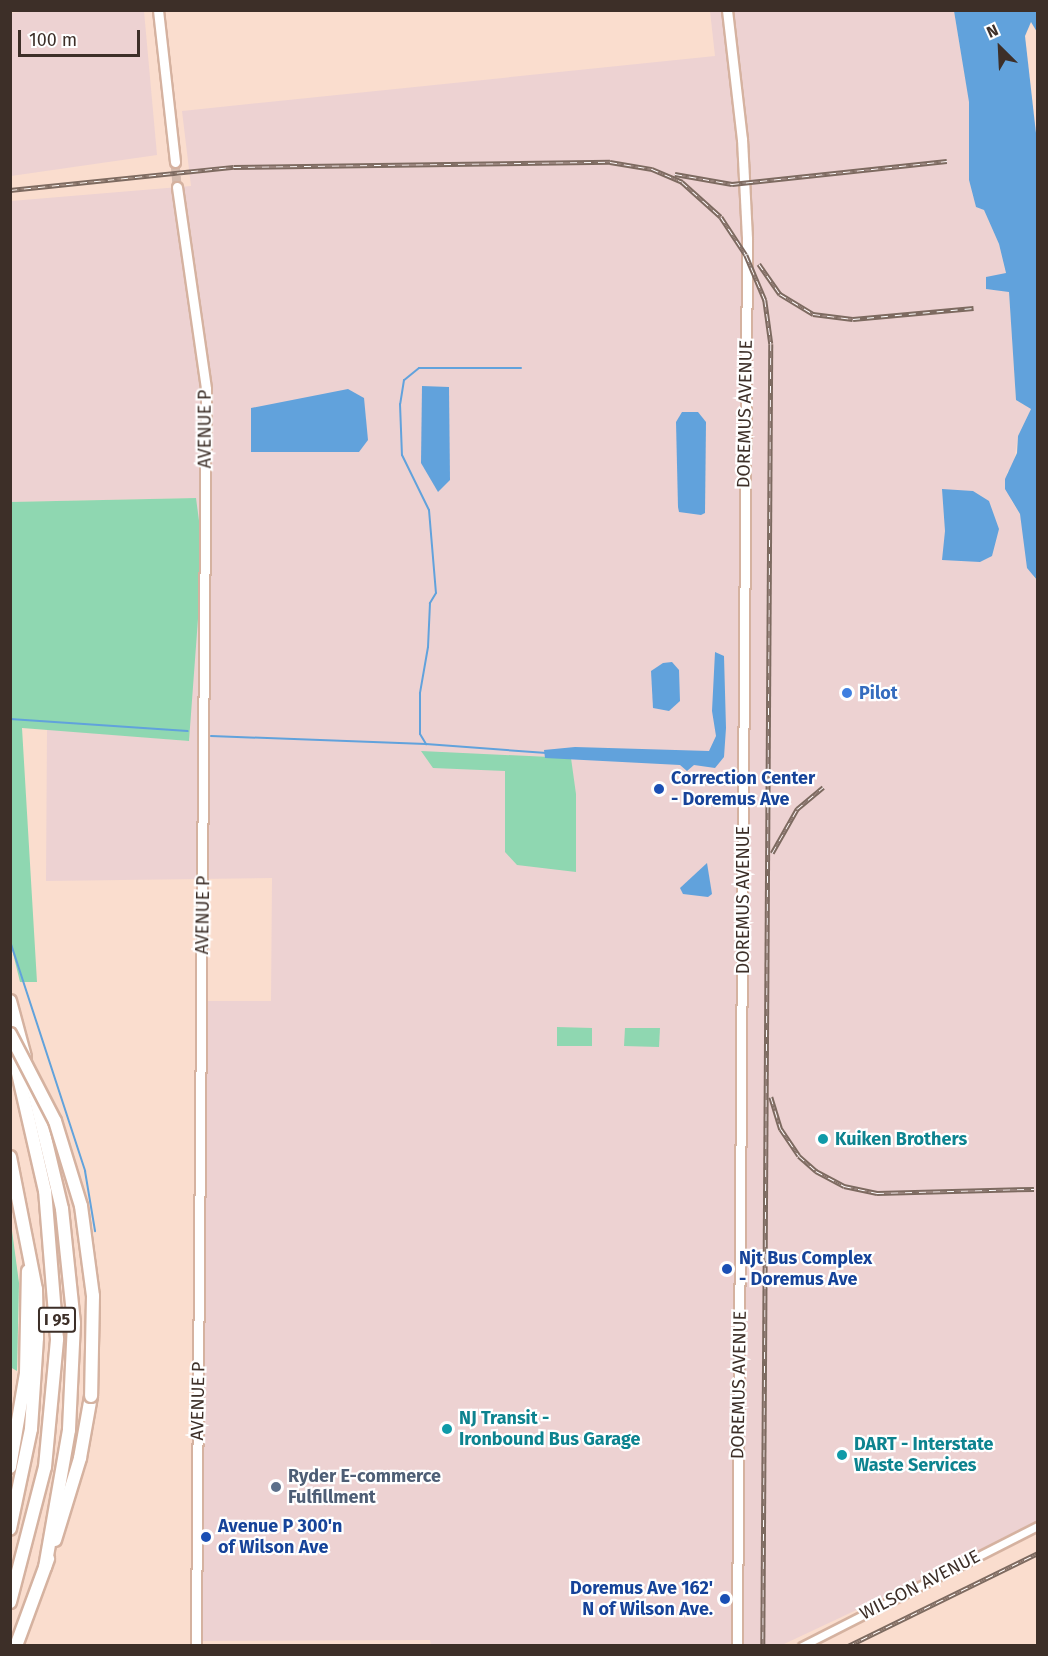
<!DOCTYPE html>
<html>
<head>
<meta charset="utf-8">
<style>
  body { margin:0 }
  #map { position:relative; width:1048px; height:1656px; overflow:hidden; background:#faddce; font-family:"Fira Sans",sans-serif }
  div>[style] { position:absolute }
  .industrial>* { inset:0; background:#edd2d2 }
  .green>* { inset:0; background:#8fd7b1 }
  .water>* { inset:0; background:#61a2dc }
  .pier>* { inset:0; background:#faddce }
  .stream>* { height:2px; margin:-1px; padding:0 1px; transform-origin:1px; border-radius:1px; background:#61a2dc }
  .secondary-tunnel>* { height:9px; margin-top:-4.5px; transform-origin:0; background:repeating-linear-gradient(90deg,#d4baad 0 9px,transparent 0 13.5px) }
  .roads { filter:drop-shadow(2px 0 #d5b2a0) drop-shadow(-2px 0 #d5b2a0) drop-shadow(0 2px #d5b2a0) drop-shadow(0 -2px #d5b2a0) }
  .street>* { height:7px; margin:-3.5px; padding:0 3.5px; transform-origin:3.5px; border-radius:3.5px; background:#fff }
  .secondary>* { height:9px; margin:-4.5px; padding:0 4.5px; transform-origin:4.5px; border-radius:4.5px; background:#fff }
  .highway>* { height:12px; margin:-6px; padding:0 6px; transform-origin:6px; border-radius:6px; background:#fff }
  .rail>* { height:4.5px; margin-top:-2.25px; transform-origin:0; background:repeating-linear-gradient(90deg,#fff 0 7px,#7d6a60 0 14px); box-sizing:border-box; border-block:2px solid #7d6a60 }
  .bridges { filter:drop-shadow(2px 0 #d5b2a0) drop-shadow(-2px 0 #d5b2a0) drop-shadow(0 2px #d5b2a0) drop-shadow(0 -2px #d5b2a0) }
  .highway-bridge>* { height:12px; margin:-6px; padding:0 6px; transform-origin:6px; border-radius:6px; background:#fff }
  .dots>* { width:16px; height:16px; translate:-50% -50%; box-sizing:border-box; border:3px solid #fff; border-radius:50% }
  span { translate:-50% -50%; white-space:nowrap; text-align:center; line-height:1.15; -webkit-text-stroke:4.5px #fff; paint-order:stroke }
  .shield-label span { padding:2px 4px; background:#fff; border:2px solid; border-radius:4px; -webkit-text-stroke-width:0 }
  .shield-label { font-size:16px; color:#3d2f28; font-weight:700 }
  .street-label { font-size:18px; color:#3d2f28 }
  .shop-label { font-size:18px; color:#366cbe; font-weight:700 }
  .left { translate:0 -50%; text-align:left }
  .transit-label { font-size:18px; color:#164399; font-weight:700 }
  .right { translate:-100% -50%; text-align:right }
  .culture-label { font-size:18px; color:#0d838f; font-weight:700 }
  .service-label { font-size:18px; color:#4e5e75; font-weight:700 }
  .frame { position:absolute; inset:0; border:12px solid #3d2f28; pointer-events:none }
  .north { position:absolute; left:970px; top:18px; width:60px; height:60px; -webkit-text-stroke:4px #fff; paint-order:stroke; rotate:336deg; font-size:16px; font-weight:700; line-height:24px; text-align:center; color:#3d2f28 }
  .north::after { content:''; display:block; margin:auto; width:21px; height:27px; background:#3d2f28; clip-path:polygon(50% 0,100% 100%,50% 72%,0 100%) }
  .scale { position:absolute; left:18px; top:30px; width:122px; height:27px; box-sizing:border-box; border:3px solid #3d2f28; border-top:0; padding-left:8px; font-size:18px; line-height:21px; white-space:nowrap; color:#3d2f28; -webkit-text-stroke:4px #fff; paint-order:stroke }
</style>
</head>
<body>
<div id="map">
  <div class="industrial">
    <i style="clip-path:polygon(39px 10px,144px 11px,157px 155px,11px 176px,11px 13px)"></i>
    <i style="clip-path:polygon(710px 11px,954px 11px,969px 101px,969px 180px,976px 207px,984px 210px,999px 244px,1006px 274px,986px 289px,1009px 291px,1016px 400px,1031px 409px,1018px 436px,1013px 468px,1007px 472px,1011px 500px,1020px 514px,1034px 578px,1038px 580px,1037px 1525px,782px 1645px,431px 1646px,430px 1640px,196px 1641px,201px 1001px,271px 1001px,272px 878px,46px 881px,47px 729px,189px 741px,196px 498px,11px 502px,11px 201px,191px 186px,182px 111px,715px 56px)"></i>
  </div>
  <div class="green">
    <i style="clip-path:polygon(196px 498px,203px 551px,189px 741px,22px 728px,37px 982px,20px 982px,10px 941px,10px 502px)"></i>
    <i style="clip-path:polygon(421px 751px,571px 758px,576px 794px,576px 872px,517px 865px,505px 852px,505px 771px,433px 768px)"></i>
    <i style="clip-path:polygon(557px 1027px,592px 1028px,592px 1046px,557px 1046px)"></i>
    <i style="clip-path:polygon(625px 1028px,660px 1028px,659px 1047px,624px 1046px)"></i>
    <i style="clip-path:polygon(11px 1223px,19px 1283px,17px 1371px,10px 1367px)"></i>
  </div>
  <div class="water">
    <i style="clip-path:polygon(954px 11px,1037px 11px,1037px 580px,1027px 568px,1020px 514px,1005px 489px,1005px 479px,1017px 453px,1018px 436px,1031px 409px,1016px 400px,1009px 292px,986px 289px,986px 277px,1006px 273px,999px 244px,984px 210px,976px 207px,969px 180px,969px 102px)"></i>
    <i style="clip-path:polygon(422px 386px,449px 387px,450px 480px,438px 492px,421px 463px)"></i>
    <i style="clip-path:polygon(348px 389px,364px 398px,368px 440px,359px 452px,251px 452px,251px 408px)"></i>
    <i style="clip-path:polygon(682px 412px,698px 412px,706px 422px,705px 513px,701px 515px,679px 512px,678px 507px,676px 422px)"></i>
    <i style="clip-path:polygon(942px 489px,973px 491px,989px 501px,999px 529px,992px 556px,980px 562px,942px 560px,945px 531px)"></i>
    <i style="clip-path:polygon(715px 652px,724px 656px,726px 728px,724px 757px,715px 768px,694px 765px,687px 771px,680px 765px,545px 758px,544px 750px,575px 747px,709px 751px,716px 736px,712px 711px)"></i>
    <i style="clip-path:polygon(672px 662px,679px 670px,680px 701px,669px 711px,653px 708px,651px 671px,663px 663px)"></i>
    <i style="clip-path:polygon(707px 863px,712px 894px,708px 897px,683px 894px,680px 888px)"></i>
  </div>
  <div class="pier">
    <i style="clip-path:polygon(1031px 22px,1037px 32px,1037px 142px,1025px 36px)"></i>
  </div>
  <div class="stream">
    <i style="left:521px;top:368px;width:102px;rotate:180deg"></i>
    <i style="left:419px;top:368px;width:19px;rotate:141deg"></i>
    <i style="left:404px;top:380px;width:24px;rotate:99deg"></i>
    <i style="left:400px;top:404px;width:51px;rotate:87.8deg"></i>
    <i style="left:402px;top:455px;width:61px;rotate:63.9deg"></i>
    <i style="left:429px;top:510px;width:83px;rotate:85.2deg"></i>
    <i style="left:436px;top:593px;width:12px;rotate:121deg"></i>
    <i style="left:430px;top:603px;width:44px;rotate:92.6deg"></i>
    <i style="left:428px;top:647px;width:47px;rotate:99.9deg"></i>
    <i style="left:420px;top:693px;width:41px;rotate:90deg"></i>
    <i style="left:420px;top:734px;width:12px;rotate:59deg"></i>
    <i style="left:426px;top:744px;width:121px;rotate:4.3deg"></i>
    <i style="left:10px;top:719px;width:178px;rotate:3.9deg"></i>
    <i style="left:211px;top:736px;width:215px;rotate:2.1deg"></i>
    <i style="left:10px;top:941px;width:242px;rotate:71.9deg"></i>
    <i style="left:85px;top:1171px;width:61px;rotate:80.5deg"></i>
  </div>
  <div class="secondary-tunnel">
    <i style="left:175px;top:162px;width:25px;rotate:85deg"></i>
  </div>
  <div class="roads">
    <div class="street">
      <i style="left:802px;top:1646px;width:265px;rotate:-27deg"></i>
    </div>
    <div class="secondary">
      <i style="left:158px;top:10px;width:153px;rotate:83.6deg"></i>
      <i style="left:727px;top:10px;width:130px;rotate:83.4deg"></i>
      <i style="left:742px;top:139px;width:100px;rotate:87.1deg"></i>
      <i style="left:747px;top:239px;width:1407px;rotate:90.41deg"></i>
      <i style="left:177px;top:187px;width:204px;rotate:81.8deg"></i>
      <i style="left:206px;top:389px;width:1257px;rotate:90.46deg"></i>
    </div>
    <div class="highway">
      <i style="left:10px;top:1001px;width:58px;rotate:75deg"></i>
      <i style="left:32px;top:1083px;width:130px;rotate:76.6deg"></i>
      <i style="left:62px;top:1209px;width:115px;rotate:84deg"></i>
      <i style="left:74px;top:1323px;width:107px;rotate:92.7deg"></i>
      <i style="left:69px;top:1430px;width:139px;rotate:99.9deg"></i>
      <i style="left:10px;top:1157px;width:135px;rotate:78.9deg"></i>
      <i style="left:36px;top:1289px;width:49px;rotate:88.8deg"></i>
      <i style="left:37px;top:1338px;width:91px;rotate:93.8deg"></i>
      <i style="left:31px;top:1429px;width:102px;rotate:101.9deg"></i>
      <i style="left:10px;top:1467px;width:95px;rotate:-80.3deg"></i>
      <i style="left:26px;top:1373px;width:102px;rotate:-88.9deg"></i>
      <i style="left:55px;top:1540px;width:86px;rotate:-73deg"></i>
      <i style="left:80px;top:1458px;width:63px;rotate:-79.9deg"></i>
      <i style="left:10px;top:1602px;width:139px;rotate:-75.5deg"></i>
      <i style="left:45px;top:1467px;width:129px;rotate:-84.6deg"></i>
      <i style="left:57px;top:1339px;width:148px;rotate:-94.6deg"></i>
      <i style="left:45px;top:1191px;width:152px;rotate:-102.9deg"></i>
      <i style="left:16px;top:1646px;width:93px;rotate:-69.8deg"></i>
    </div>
  </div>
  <div class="rail">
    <i style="left:675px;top:174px;width:58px;rotate:10deg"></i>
    <i style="left:732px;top:184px;width:216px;rotate:-6.1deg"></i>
    <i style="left:10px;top:190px;width:225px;rotate:-5.9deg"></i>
    <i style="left:234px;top:167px;width:376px;rotate:-0.8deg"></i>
    <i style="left:610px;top:162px;width:43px;rotate:9.5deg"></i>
    <i style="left:652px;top:169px;width:33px;rotate:23deg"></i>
    <i style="left:682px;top:182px;width:52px;rotate:41.9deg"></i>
    <i style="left:721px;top:217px;width:45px;rotate:56.7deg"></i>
    <i style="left:746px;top:255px;width:49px;rotate:67.1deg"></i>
    <i style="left:765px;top:300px;width:44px;rotate:82.2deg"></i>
    <i style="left:771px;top:344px;width:1302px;rotate:90.35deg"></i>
    <i style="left:759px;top:264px;width:37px;rotate:55deg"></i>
    <i style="left:780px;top:294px;width:39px;rotate:31deg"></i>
    <i style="left:813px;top:314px;width:40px;rotate:7.1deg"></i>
    <i style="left:853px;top:319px;width:121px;rotate:-5.2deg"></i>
    <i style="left:772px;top:853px;width:51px;rotate:-60.4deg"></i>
    <i style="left:797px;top:809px;width:34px;rotate:-40deg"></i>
    <i style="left:771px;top:1097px;width:34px;rotate:73deg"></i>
    <i style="left:781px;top:1129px;width:32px;rotate:56deg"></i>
    <i style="left:799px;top:1156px;width:23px;rotate:41deg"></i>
    <i style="left:816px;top:1171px;width:32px;rotate:28deg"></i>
    <i style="left:844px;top:1186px;width:34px;rotate:12deg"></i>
    <i style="left:877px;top:1193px;width:157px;rotate:-1.5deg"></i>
    <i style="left:848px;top:1646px;width:212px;rotate:-26.1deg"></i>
  </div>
  <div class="bridges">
    <div class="highway-bridge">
      <i style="left:10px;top:1034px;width:98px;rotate:62.7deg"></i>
      <i style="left:55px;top:1121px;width:89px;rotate:73deg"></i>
      <i style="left:81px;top:1206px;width:91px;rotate:82.4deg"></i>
      <i style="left:93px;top:1296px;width:100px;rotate:91.1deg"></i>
    </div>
  </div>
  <div class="dots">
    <i style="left:847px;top:693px;background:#3f7fe0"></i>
    <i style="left:659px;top:789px;background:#1a4fb4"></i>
    <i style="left:823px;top:1139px;background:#0f9aa8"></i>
    <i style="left:727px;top:1269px;background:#1a4fb4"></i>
    <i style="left:447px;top:1429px;background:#0f9aa8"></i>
    <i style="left:842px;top:1455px;background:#0f9aa8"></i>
    <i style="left:276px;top:1487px;background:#5c6f8a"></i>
    <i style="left:206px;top:1537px;background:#1a4fb4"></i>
    <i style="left:725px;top:1599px;background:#1a4fb4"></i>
  </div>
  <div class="shield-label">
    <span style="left:57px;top:1320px">I 95</span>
  </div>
  <div class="street-label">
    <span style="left:745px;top:414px;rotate:-89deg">DOREMUS AVENUE</span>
    <span style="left:205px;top:429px;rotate:-90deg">AVENUE P</span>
    <span style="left:743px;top:900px;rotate:-90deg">DOREMUS AVENUE</span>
    <span style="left:203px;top:915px;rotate:-89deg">AVENUE P</span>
    <span style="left:739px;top:1385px;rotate:-89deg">DOREMUS AVENUE</span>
    <span style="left:198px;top:1401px;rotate:-89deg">AVENUE P</span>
    <span style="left:920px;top:1585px;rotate:-27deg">WILSON AVENUE</span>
  </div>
  <div class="shop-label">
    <span class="left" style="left:859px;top:693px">Pilot</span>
  </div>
  <div class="transit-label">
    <span class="left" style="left:671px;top:789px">Correction Center<br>- Doremus Ave</span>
    <span class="left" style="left:739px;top:1269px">Njt Bus Complex<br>- Doremus Ave</span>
    <span class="left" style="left:218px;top:1537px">Avenue P 300'n<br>of Wilson Ave</span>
    <span class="right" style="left:713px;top:1599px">Doremus Ave 162'<br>N of Wilson Ave.</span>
  </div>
  <div class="culture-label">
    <span class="left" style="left:835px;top:1139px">Kuiken Brothers</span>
    <span class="left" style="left:459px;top:1429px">NJ Transit -<br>Ironbound Bus Garage</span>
    <span class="left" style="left:854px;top:1455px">DART - Interstate<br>Waste Services</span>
  </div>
  <div class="service-label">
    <span class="left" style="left:288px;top:1487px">Ryder E-commerce<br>Fulfillment</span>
  </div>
  <div class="frame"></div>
  <div class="north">N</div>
  <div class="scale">100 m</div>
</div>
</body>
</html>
